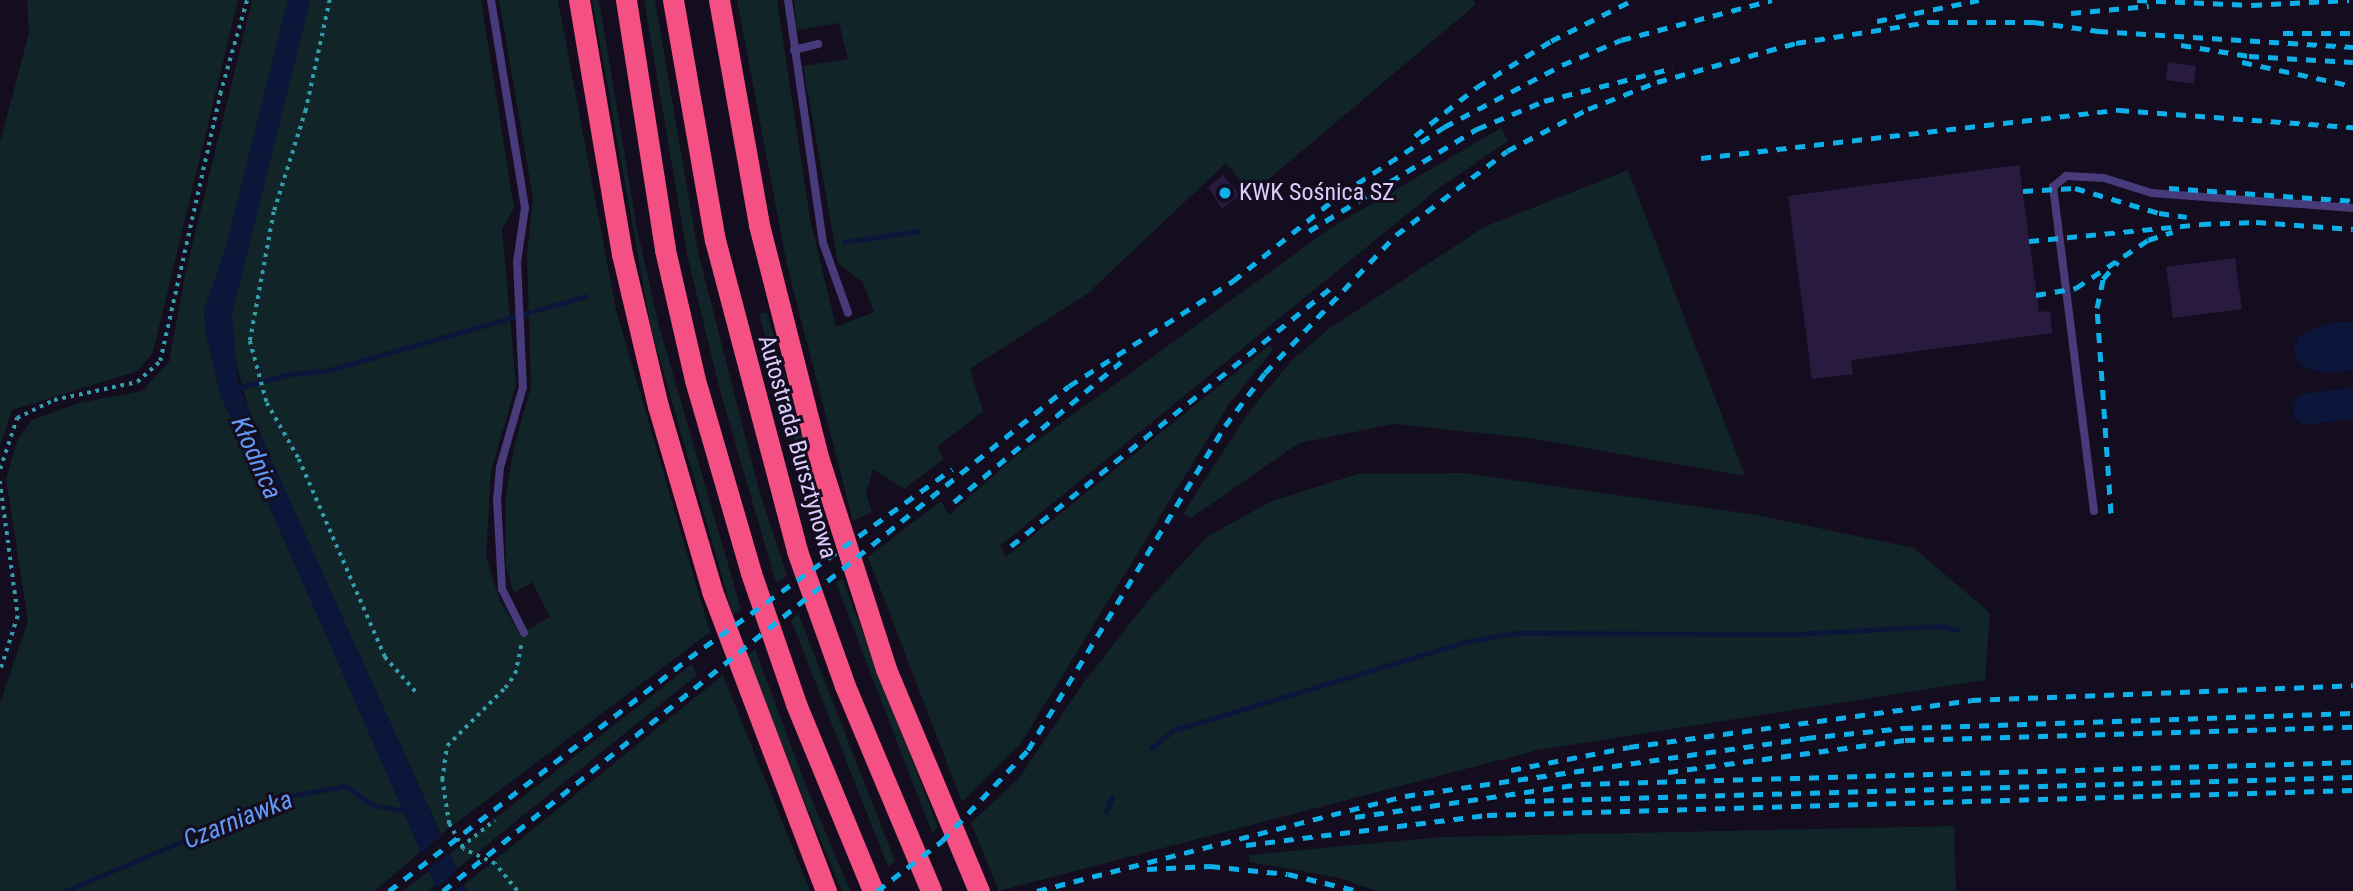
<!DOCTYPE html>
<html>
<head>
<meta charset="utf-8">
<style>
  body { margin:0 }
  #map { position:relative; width:2353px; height:891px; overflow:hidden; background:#130d1f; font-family:"Roboto Condensed",sans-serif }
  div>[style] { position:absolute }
  .green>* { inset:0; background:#112528 }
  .water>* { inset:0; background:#0c153a }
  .pier>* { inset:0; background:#130d1f }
  .stream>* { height:5px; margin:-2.5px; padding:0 2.5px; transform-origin:2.5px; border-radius:2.5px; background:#0c153a }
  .building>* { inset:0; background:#281b3f }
  .path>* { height:3.5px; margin-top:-1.75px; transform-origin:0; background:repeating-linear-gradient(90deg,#349eaa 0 3.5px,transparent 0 8.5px) }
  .lane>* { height:8px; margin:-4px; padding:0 4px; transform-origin:4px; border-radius:4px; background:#483b7b }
  .highway>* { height:21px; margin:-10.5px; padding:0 10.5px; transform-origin:10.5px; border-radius:10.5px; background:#f55084 }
  .rail>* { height:5px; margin-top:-2.5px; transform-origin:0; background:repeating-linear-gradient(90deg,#0db0e9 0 10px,transparent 0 19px) }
  .dots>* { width:19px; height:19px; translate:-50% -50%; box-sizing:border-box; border:4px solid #130d1f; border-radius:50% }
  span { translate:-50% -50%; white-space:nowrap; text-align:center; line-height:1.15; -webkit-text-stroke:6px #130d1f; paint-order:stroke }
  .poi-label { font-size:24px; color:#dbcefc }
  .left { translate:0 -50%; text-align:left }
  .street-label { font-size:24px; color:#dbcefc }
  .water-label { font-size:26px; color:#6299f6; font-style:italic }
</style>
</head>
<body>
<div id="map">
  <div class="green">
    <i style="clip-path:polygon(27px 0,238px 0,153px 352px,138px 371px,12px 410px,0 446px,0 142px,29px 33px)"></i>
    <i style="clip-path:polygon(252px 0,288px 0,226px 248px,204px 311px,207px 339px,221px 396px,421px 851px,375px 891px,0 891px,0 703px,28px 621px,6px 479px,17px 441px,32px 420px,79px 403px,142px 391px,169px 362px,185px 275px)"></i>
    <i style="clip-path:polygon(310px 0,481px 0,514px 208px,502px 229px,516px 384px,491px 471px,486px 557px,500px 601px,520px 634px,550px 617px,532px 582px,514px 593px,506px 567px,505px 500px,514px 447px,531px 387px,527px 256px,533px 198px,499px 0,558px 0,616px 310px,710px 632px,441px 834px,249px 412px,233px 350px,232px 313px)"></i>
    <i style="clip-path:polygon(592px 0,599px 0,637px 229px,659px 326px,741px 609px,733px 615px,651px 328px)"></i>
    <i style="clip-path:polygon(644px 0,655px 0,698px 252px,759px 490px,787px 576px,776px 583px,719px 387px,687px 254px)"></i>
    <i style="clip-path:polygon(737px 0,777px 0,810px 219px,836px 327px,874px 312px,863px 283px,838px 263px,803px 66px,848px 59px,839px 23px,797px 30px,794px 0,1474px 0,1475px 5px,1251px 194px,1226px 163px,1087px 294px,970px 369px,983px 411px,937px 447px,944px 459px,904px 489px,873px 469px,866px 493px,872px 512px,853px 521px,787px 265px)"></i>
    <i style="clip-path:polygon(1501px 128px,1508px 141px,1439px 188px,1000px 546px,1006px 557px,1270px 345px,1273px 350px,1229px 404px,1021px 743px,962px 802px,868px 557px,941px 501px,949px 515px,1017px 455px,1332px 227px)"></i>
    <i style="clip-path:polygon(1628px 170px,1745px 476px,1529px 438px,1394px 424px,1299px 443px,1191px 518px,1183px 514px,1248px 413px,1293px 359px,1330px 328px,1484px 227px)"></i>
    <i style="clip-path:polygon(767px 312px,832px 542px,825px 547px,759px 314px)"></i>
    <i style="clip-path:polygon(1464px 473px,1756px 515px,1914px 548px,1990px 613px,1985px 680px,1538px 750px,999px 891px,971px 823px,1019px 778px,1084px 682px,1151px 597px,1208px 536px,1272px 501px,1358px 474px)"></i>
    <i style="clip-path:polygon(842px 578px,938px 827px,932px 833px,836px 583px)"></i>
    <i style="clip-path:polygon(798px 613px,895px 861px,888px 867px,791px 620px)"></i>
    <i style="clip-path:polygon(755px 649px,805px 783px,850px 891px,842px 891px,798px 786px,747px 655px)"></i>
    <i style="clip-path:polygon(692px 664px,697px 675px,457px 869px,450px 854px)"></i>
    <i style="clip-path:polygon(723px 675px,810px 891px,466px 891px,464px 885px)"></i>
    <i style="clip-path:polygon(1954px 826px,1956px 891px,1376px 891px,1340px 878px,1250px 862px,1249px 855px,1441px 837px)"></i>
    <i style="clip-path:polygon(429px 871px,436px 885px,428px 891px,402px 891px)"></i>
  </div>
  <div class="water">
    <i style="clip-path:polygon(288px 0,310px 0,232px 313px,238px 385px,466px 891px,438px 891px,221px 396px,207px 339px,204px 311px,226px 248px)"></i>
    <i style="clip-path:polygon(2353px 321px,2353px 370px,2325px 373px,2302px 366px,2293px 352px,2299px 336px,2326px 324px)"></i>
    <i style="clip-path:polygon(2353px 388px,2353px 419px,2303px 425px,2294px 416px,2292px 405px,2301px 394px)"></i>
  </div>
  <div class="pier">
    <i style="clip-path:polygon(445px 833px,452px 850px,426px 871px,419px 855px)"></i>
    <i style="clip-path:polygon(460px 867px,466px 882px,454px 891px,435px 891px)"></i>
  </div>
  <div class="stream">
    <i style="left:844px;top:242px;width:75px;rotate:-8.5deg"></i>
    <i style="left:233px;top:389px;width:59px;rotate:-14.7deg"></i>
    <i style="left:290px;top:374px;width:36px;rotate:-5deg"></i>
    <i style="left:326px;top:371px;width:270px;rotate:-16.1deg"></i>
    <i style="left:1151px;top:748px;width:29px;rotate:-38deg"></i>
    <i style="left:1174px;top:730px;width:308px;rotate:-16.8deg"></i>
    <i style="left:1469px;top:641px;width:48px;rotate:-9.7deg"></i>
    <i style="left:1516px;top:633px;width:279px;rotate:0.2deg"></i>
    <i style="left:1795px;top:634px;width:143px;rotate:-3.2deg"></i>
    <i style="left:1938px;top:626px;width:20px;rotate:11deg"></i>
    <i style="left:1106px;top:812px;width:16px;rotate:-68deg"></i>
    <i style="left:65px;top:891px;width:243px;rotate:-23deg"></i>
    <i style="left:289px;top:796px;width:57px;rotate:-10.1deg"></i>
    <i style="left:345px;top:786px;width:34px;rotate:34deg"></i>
    <i style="left:373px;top:805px;width:37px;rotate:11deg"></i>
  </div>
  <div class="building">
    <i style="clip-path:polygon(2168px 62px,2196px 66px,2194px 84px,2166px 80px)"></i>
    <i style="clip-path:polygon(2019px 165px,2039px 312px,2050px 311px,2052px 333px,1851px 360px,1853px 374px,1812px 379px,1788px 196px)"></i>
    <i style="clip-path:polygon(1223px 175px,1240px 195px,1222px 209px,1208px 187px)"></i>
    <i style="clip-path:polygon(2235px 258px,2242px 309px,2173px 318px,2166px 267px)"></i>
  </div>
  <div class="path">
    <i style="left:330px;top:0;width:113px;rotate:102.3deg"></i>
    <i style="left:306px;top:110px;width:107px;rotate:107.4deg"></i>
    <i style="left:274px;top:212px;width:131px;rotate:100.5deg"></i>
    <i style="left:250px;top:341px;width:64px;rotate:74.7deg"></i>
    <i style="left:267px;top:403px;width:64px;rotate:60.3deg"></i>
    <i style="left:299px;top:459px;width:216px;rotate:66.5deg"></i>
    <i style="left:385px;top:657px;width:47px;rotate:48.5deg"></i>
    <i style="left:0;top:469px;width:54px;rotate:-71.6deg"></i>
    <i style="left:17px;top:418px;width:41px;rotate:-25.9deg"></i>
    <i style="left:54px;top:400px;width:85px;rotate:-12.2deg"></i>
    <i style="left:137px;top:382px;width:31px;rotate:-42deg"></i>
    <i style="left:160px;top:361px;width:274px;rotate:-77.3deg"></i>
    <i style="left:220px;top:94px;width:98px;rotate:-74deg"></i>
    <i style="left:0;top:481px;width:136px;rotate:82.4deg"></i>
    <i style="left:18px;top:616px;width:59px;rotate:107.8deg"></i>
    <i style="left:461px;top:847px;width:43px;rotate:-38.5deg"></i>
    <i style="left:517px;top:891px;width:35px;rotate:-129deg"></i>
    <i style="left:495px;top:864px;width:35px;rotate:-155deg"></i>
    <i style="left:463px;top:849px;width:29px;rotate:-119deg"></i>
    <i style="left:449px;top:824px;width:45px;rotate:-99deg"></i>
    <i style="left:442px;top:780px;width:34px;rotate:-82deg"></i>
    <i style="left:447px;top:746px;width:82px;rotate:-45deg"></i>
    <i style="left:505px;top:688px;width:17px;rotate:-54deg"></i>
    <i style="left:515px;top:674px;width:30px;rotate:-78deg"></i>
  </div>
  <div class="lane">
    <i style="left:491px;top:0;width:211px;rotate:80.7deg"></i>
    <i style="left:525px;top:208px;width:55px;rotate:98.4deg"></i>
    <i style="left:517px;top:262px;width:125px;rotate:87.3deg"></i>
    <i style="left:523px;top:387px;width:83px;rotate:106deg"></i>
    <i style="left:500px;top:467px;width:32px;rotate:95deg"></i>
    <i style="left:497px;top:499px;width:90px;rotate:86.8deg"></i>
    <i style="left:502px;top:589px;width:49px;rotate:63.4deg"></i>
    <i style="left:788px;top:0;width:246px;rotate:81.8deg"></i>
    <i style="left:823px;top:243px;width:74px;rotate:70.3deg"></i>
    <i style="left:794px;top:50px;width:25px;rotate:-14deg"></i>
    <i style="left:2094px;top:511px;width:327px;rotate:-97.2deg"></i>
    <i style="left:2053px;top:187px;width:17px;rotate:-40deg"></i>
    <i style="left:2066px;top:176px;width:38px;rotate:3deg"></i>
    <i style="left:2104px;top:178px;width:50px;rotate:17.4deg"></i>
    <i style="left:2152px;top:193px;width:202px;rotate:4.3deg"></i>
  </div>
  <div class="highway">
    <i style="left:579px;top:0;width:258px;rotate:80.4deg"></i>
    <i style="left:622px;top:254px;width:156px;rotate:76.7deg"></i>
    <i style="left:658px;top:406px;width:193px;rotate:73.7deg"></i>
    <i style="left:712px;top:591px;width:321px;rotate:69.2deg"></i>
    <i style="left:626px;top:0;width:253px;rotate:81.1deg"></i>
    <i style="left:665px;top:250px;width:133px;rotate:77deg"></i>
    <i style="left:695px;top:380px;width:201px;rotate:73.8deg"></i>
    <i style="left:751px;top:573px;width:139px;rotate:71deg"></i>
    <i style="left:796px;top:704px;width:202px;rotate:67.6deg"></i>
    <i style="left:673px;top:0;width:244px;rotate:80.1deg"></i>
    <i style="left:715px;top:240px;width:322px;rotate:75.2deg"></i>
    <i style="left:797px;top:551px;width:143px;rotate:70.4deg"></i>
    <i style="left:845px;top:686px;width:222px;rotate:67.2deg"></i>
    <i style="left:719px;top:0;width:229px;rotate:79.9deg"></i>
    <i style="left:759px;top:225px;width:243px;rotate:75.7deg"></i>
    <i style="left:819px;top:460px;width:219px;rotate:72.2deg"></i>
    <i style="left:886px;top:669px;width:241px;rotate:67.3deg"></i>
  </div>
  <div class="rail">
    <i style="left:2137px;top:0;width:115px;rotate:2.5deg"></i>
    <i style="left:2252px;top:5px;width:97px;rotate:-3deg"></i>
    <i style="left:2071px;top:13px;width:78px;rotate:-5.1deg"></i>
    <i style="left:1877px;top:21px;width:104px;rotate:-11.6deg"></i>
    <i style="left:2283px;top:33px;width:70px"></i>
    <i style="left:2181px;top:45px;width:69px;rotate:9.2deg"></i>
    <i style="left:2249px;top:56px;width:104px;rotate:3.3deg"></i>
    <i style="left:2242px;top:62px;width:114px;rotate:12.2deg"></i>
    <i style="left:1415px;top:136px;width:79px;rotate:-38.3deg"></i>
    <i style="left:1477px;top:87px;width:87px;rotate:-31.9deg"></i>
    <i style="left:1551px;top:41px;width:92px;rotate:-26.6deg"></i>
    <i style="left:1701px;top:158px;width:421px;rotate:-6.6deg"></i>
    <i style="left:2119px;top:110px;width:235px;rotate:4.2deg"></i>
    <i style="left:2169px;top:188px;width:184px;rotate:4deg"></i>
    <i style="left:2023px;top:191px;width:52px;rotate:-3.3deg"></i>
    <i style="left:2075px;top:188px;width:88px;rotate:16.6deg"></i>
    <i style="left:2159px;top:213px;width:28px;rotate:8deg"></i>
    <i style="left:1309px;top:231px;width:197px;rotate:-31.3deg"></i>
    <i style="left:1477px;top:129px;width:73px;rotate:-22.7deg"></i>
    <i style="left:1544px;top:101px;width:133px;rotate:-14.3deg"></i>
    <i style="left:2029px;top:241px;width:173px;rotate:-5.6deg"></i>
    <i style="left:2201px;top:224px;width:55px;rotate:-2.1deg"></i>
    <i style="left:2256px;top:222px;width:97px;rotate:4.1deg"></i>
    <i style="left:2036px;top:295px;width:41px;rotate:-9.9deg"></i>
    <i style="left:2076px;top:288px;width:87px;rotate:-33.7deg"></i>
    <i style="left:2148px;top:240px;width:26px;rotate:-18deg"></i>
    <i style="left:954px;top:502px;width:218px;rotate:-40deg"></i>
    <i style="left:2111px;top:513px;width:205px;rotate:-93.9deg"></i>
    <i style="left:2097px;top:308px;width:30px;rotate:-78deg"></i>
    <i style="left:2103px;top:279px;width:23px;rotate:-49deg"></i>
    <i style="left:1011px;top:546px;width:414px;rotate:-38.9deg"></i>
    <i style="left:1511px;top:770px;width:120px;rotate:-11deg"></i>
    <i style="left:1629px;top:747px;width:345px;rotate:-7.8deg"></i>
    <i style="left:1971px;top:700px;width:382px;rotate:-2.2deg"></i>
    <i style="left:1668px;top:772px;width:239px;rotate:-7.7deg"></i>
    <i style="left:1905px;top:740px;width:448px;rotate:-1.7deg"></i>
    <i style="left:1525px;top:801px;width:828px;rotate:-1.66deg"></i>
    <i style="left:1355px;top:817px;width:228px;rotate:-8.3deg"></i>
    <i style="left:1581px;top:784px;width:772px;rotate:-1.63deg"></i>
    <i style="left:1246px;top:845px;width:243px;rotate:-7.1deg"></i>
    <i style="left:1487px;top:815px;width:866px;rotate:-1.65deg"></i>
    <i style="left:1147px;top:869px;width:63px;rotate:-2.7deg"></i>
    <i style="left:1210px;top:866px;width:78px;rotate:5.9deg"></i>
    <i style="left:1288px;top:874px;width:72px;rotate:13.7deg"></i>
    <i style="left:389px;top:891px;width:380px;rotate:-37.8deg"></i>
    <i style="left:689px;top:658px;width:324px;rotate:-35.7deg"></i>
    <i style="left:443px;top:891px;width:804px;rotate:-38.89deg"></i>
    <i style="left:1069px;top:386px;width:195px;rotate:-32.6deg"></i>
    <i style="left:1233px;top:281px;width:139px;rotate:-38.9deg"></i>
    <i style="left:1341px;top:194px;width:123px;rotate:-33deg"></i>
    <i style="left:1444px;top:127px;width:133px;rotate:-27.7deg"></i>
    <i style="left:1562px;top:65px;width:64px;rotate:-23deg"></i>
    <i style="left:1621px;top:40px;width:156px;rotate:-14.8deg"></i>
    <i style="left:877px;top:891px;width:82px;rotate:-37.6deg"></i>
    <i style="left:942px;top:841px;width:125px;rotate:-46.6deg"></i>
    <i style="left:1028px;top:750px;width:379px;rotate:-58.7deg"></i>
    <i style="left:1225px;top:426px;width:66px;rotate:-53deg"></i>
    <i style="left:1265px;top:373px;width:190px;rotate:-46.5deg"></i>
    <i style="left:1396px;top:235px;width:139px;rotate:-37.1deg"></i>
    <i style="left:1507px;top:151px;width:91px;rotate:-27.4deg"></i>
    <i style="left:1588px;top:109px;width:74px;rotate:-21.4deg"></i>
    <i style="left:1657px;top:82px;width:144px;rotate:-15.7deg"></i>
    <i style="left:1796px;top:43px;width:135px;rotate:-9deg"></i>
    <i style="left:1929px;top:22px;width:105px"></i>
    <i style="left:2034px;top:22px;width:65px;rotate:8deg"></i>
    <i style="left:2098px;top:31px;width:256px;rotate:3.6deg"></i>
    <i style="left:1037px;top:891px;width:380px;rotate:-14.5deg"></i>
    <i style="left:1405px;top:796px;width:405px;rotate:-8.2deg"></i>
    <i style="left:1806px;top:738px;width:98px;rotate:-5.9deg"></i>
    <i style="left:1903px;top:728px;width:450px;rotate:-1.9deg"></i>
  </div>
  <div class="dots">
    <i style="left:1225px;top:193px;background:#0db0e9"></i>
  </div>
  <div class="poi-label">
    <span class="left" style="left:1239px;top:193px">KWK Sośnica SZ</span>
  </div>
  <div class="street-label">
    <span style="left:797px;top:447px;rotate:74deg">Autostrada Bursztynowa</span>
  </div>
  <div class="water-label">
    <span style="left:256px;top:458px;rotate:66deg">Kłodnica</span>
    <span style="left:238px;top:820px;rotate:-22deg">Czarniawka</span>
  </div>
</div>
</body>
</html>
